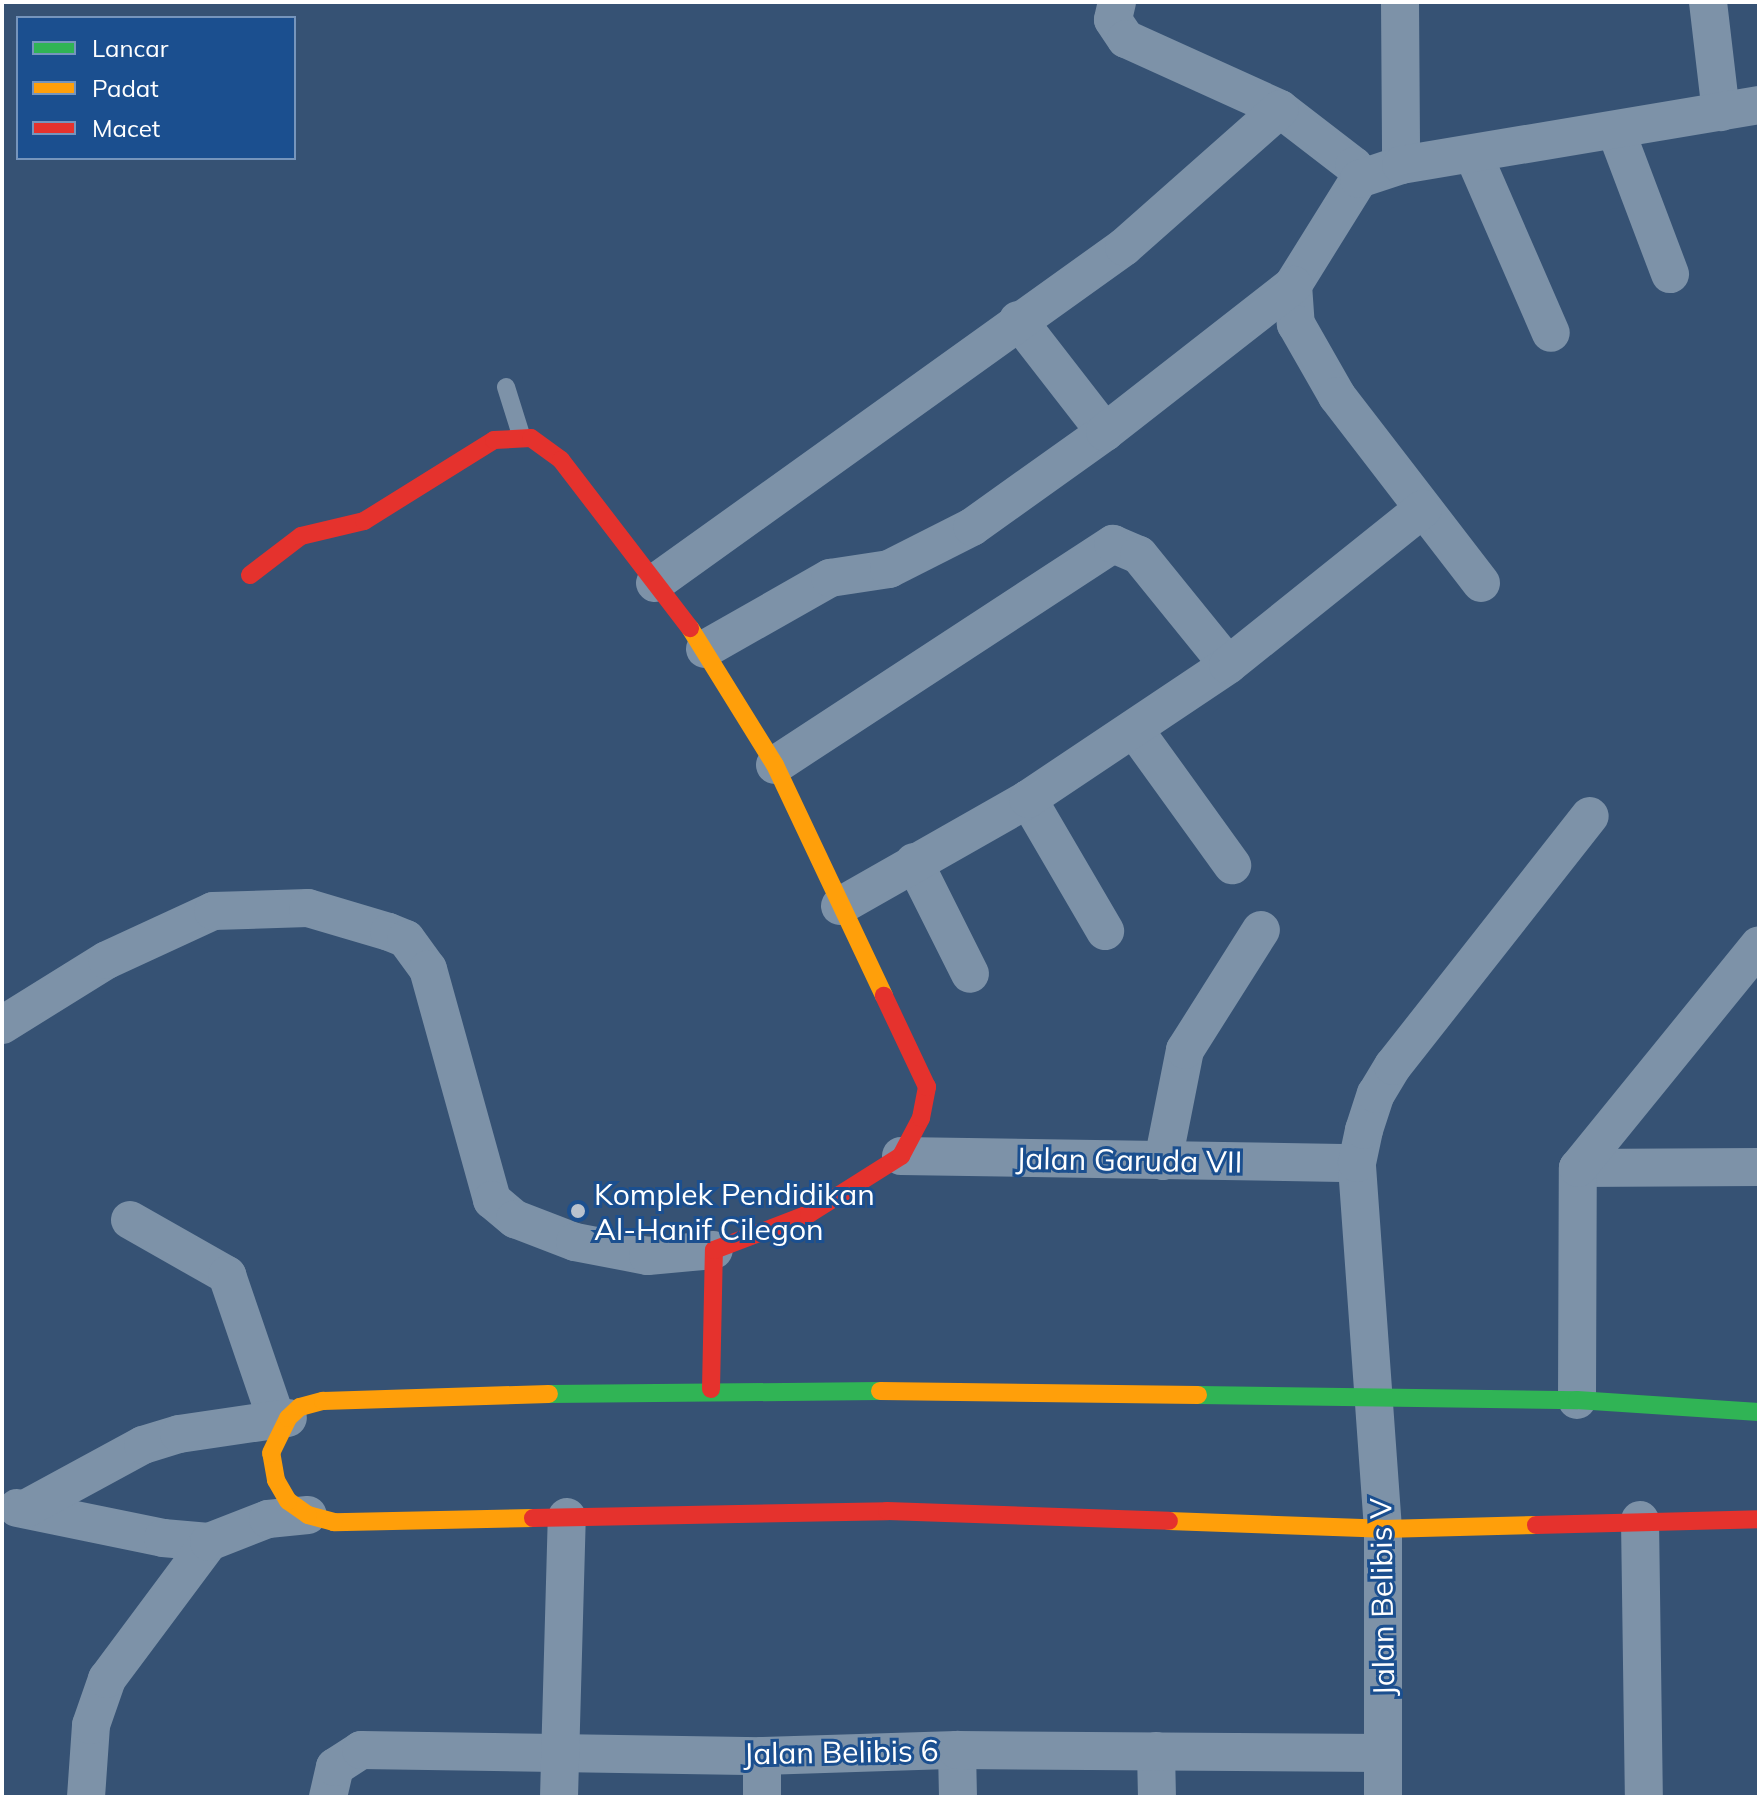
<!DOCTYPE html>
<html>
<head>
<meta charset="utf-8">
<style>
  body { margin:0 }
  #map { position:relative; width:1761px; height:1799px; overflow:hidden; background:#365274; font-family:Mulish,sans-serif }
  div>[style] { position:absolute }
  .lane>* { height:18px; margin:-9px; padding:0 9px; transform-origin:9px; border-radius:9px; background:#7d92a8 }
  .street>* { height:38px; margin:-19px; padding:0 19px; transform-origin:19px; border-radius:19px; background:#7d92a8 }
  .fast>* { height:18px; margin:-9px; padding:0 9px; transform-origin:9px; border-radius:9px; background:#30b455 }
  .slow>* { height:18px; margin:-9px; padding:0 9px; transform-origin:9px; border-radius:9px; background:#ff9f0a }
  .jam>* { height:18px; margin:-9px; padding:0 9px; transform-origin:9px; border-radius:9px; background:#e5322d }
  .dots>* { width:22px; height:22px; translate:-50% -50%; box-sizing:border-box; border:4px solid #1b4f8f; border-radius:50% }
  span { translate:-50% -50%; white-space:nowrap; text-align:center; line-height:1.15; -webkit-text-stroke:6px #1b4f8f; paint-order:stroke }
  .street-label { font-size:30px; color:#fff }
  .poi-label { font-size:30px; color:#fff }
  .left { translate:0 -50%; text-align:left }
  .frame { position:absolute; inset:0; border:4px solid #fff; pointer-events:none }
  .legend { position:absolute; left:16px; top:16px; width:280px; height:144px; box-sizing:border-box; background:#1b4f8f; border:2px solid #7695bc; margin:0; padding:10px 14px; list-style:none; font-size:24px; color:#fff }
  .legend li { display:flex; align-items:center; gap:16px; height:40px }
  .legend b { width:40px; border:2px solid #7695bc }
</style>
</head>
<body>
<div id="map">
  <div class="lane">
    <i style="left:506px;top:387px;width:50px;rotate:72.6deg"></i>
  </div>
  <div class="street">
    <i style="left:1117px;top:2px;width:18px;rotate:103deg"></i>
    <i style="left:1113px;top:20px;width:23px;rotate:56deg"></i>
    <i style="left:1126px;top:39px;width:169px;rotate:24.4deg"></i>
    <i style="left:1280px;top:109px;width:93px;rotate:37.6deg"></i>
    <i style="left:1354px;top:166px;width:14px;rotate:69deg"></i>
    <i style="left:1359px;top:179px;width:125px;rotate:121.9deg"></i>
    <i style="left:1293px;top:285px;width:39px;rotate:86deg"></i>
    <i style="left:1296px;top:324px;width:83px;rotate:60.3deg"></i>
    <i style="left:1337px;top:396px;width:236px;rotate:52.4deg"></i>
    <i style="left:1400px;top:2px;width:163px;rotate:89.6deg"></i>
    <i style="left:1708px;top:2px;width:111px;rotate:83.3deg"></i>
    <i style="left:1616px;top:131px;width:153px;rotate:69.3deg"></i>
    <i style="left:1473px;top:154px;width:195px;rotate:66.5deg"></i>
    <i style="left:1359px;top:179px;width:44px;rotate:-18.4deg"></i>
    <i style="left:1401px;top:165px;width:363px;rotate:-9.5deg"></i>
    <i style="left:1018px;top:320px;width:142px;rotate:52.2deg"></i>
    <i style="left:655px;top:583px;width:577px;rotate:-35.62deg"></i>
    <i style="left:1124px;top:247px;width:208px;rotate:-41.5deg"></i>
    <i style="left:705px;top:649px;width:144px;rotate:-29.6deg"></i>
    <i style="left:830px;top:578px;width:60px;rotate:-8.7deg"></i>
    <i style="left:889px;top:569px;width:93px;rotate:-26.8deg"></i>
    <i style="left:972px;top:527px;width:163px;rotate:-35.5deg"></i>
    <i style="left:1105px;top:432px;width:239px;rotate:-38deg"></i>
    <i style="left:1134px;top:729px;width:168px;rotate:54.2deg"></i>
    <i style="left:775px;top:765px;width:404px;rotate:-33.2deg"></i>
    <i style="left:1113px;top:544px;width:28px;rotate:23deg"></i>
    <i style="left:1139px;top:555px;width:141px;rotate:51deg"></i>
    <i style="left:1028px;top:799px;width:153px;rotate:59.7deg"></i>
    <i style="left:914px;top:862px;width:125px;rotate:63.4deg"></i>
    <i style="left:840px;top:906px;width:216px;rotate:-29.6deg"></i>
    <i style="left:1028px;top:799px;width:241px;rotate:-33.8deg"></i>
    <i style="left:1228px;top:665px;width:250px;rotate:-38.7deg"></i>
    <i style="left:2px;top:1025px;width:123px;rotate:-31.8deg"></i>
    <i style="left:107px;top:960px;width:117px;rotate:-24.8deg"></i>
    <i style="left:213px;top:911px;width:95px;rotate:-1.8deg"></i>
    <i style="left:308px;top:908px;width:84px;rotate:16.5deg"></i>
    <i style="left:389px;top:932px;width:18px;rotate:22deg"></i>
    <i style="left:406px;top:939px;width:37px;rotate:54deg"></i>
    <i style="left:428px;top:969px;width:240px;rotate:74.5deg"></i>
    <i style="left:492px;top:1200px;width:30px;rotate:40deg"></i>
    <i style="left:515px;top:1219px;width:64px;rotate:21deg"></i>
    <i style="left:575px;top:1242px;width:74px;rotate:10.9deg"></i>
    <i style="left:648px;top:1256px;width:66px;rotate:-5.2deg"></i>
    <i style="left:901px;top:1156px;width:456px;rotate:0.9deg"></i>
    <i style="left:1163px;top:1161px;width:113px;rotate:-78.8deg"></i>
    <i style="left:1185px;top:1050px;width:142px;rotate:-57.7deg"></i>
    <i style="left:1578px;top:1168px;width:181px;rotate:-0.3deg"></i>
    <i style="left:130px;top:1220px;width:112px;rotate:29.6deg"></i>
    <i style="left:227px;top:1275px;width:151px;rotate:71.1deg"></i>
    <i style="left:1577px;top:1400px;width:232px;rotate:-89.8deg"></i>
    <i style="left:1578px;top:1168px;width:287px;rotate:-50.9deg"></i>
    <i style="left:17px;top:1508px;width:149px;rotate:11.6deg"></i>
    <i style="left:163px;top:1538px;width:46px;rotate:5deg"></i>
    <i style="left:27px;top:1508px;width:132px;rotate:-28.5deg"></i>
    <i style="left:143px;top:1445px;width:38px;rotate:-17deg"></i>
    <i style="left:179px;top:1434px;width:110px;rotate:-8.4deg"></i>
    <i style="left:1640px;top:1520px;width:277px;rotate:89.2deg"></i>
    <i style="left:957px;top:1750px;width:47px;rotate:88.8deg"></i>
    <i style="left:1156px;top:1751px;width:46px;rotate:88.8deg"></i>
    <i style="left:86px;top:1797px;width:72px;rotate:-86deg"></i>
    <i style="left:91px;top:1725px;width:49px;rotate:-70.8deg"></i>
    <i style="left:107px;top:1679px;width:171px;rotate:-53.3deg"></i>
    <i style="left:209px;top:1542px;width:63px;rotate:-21.3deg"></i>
    <i style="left:268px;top:1519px;width:40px;rotate:-5.7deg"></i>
    <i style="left:328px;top:1797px;width:31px;rotate:-77deg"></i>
    <i style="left:335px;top:1767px;width:31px;rotate:-33deg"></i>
    <i style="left:361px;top:1750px;width:401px;rotate:0.9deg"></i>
    <i style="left:762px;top:1756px;width:195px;rotate:-1.8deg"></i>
    <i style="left:957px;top:1750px;width:426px;rotate:0.4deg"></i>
    <i style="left:559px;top:1797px;width:280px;rotate:-88.4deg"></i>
    <i style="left:762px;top:1797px;width:41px;rotate:-90deg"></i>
    <i style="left:1383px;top:1797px;width:268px;rotate:-90deg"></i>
    <i style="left:1383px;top:1529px;width:367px;rotate:-94.1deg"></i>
    <i style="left:1357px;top:1163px;width:34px;rotate:-78deg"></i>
    <i style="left:1364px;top:1130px;width:38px;rotate:-72deg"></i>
    <i style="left:1376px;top:1094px;width:33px;rotate:-59deg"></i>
    <i style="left:1393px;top:1066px;width:318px;rotate:-51.8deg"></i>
  </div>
  <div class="fast">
    <i style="left:549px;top:1394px;width:331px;rotate:-0.5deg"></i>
    <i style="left:1198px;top:1395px;width:379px;rotate:0.8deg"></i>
    <i style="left:1577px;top:1400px;width:182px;rotate:3.8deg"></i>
  </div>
  <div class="slow">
    <i style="left:690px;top:628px;width:161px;rotate:58.2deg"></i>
    <i style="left:775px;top:765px;width:255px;rotate:64.7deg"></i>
    <i style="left:880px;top:1391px;width:318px;rotate:0.7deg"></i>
    <i style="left:533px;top:1518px;width:199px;rotate:178.8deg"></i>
    <i style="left:334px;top:1522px;width:27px;rotate:-165deg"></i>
    <i style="left:308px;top:1515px;width:24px;rotate:-145deg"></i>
    <i style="left:288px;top:1501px;width:24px;rotate:-120deg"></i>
    <i style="left:276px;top:1480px;width:27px;rotate:-100deg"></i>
    <i style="left:271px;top:1453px;width:39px;rotate:-64deg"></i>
    <i style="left:288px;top:1418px;width:16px;rotate:-43deg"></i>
    <i style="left:300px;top:1407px;width:24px;rotate:-15deg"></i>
    <i style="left:323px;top:1401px;width:226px;rotate:-1.8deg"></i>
    <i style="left:1169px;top:1521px;width:214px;rotate:2.1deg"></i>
    <i style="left:1383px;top:1529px;width:153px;rotate:-1.5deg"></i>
  </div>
  <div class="jam">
    <i style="left:250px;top:575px;width:64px;rotate:-37.4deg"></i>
    <i style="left:301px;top:536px;width:65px;rotate:-13.4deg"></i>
    <i style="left:364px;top:521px;width:153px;rotate:-31.9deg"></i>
    <i style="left:494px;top:440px;width:37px;rotate:-3deg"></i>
    <i style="left:531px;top:438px;width:37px;rotate:36deg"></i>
    <i style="left:561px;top:460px;width:212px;rotate:52.5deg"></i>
    <i style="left:711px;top:1389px;width:139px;rotate:-88.8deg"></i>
    <i style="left:714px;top:1250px;width:102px;rotate:-20.8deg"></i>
    <i style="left:809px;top:1214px;width:109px;rotate:-32.2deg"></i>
    <i style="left:901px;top:1156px;width:43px;rotate:-62.2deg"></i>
    <i style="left:921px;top:1118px;width:32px;rotate:-79deg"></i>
    <i style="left:927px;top:1087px;width:101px;rotate:-115.3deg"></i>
    <i style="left:533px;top:1518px;width:354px;rotate:-1.1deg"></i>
    <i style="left:887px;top:1511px;width:282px;rotate:2deg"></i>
    <i style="left:1536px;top:1525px;width:223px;rotate:-1.5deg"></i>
  </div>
  <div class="dots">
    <i style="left:578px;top:1211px;background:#b9c2ce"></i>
  </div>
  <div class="street-label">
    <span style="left:1129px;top:1160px;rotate:1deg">Jalan Garuda VII</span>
    <span style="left:1382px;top:1597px;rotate:-91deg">Jalan Belibis V</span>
    <span style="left:841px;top:1752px;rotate:-1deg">Jalan Belibis 6</span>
  </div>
  <div class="poi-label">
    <span class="left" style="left:594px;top:1211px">Komplek Pendidikan<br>Al-Hanif Cilegon</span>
  </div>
  <div class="frame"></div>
  <ul class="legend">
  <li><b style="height:10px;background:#30b455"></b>Lancar</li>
  <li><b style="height:10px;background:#ff9f0a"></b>Padat</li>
  <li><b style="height:10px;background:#e5322d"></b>Macet</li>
  </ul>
</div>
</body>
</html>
